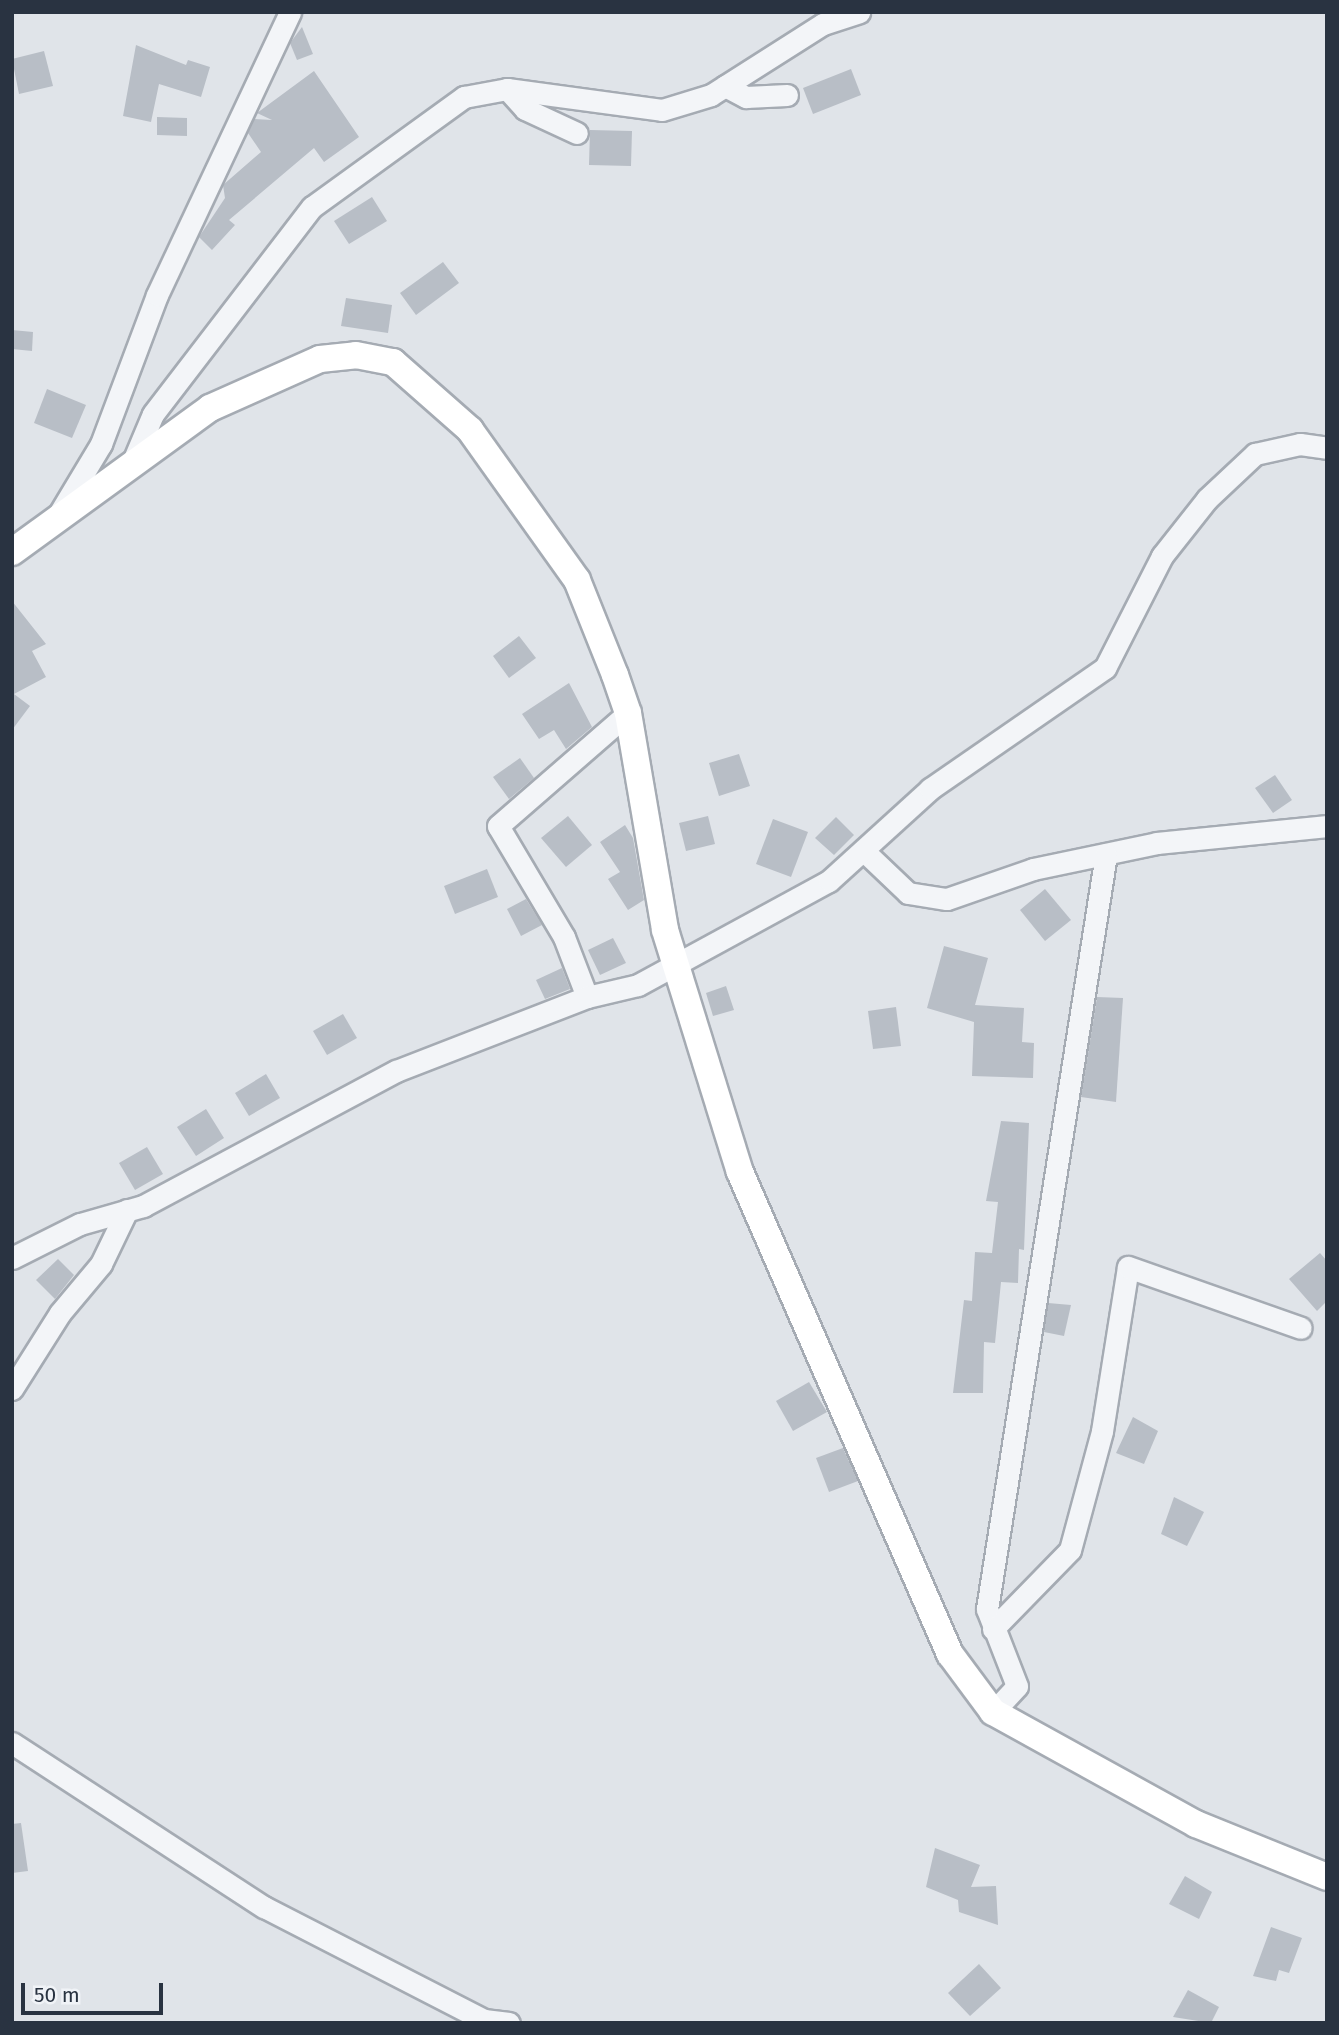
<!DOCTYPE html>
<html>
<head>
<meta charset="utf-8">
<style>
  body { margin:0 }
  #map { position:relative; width:1339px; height:2035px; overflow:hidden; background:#e0e4e9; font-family:"Fira Sans",sans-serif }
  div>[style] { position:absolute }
  .building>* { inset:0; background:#b8bec6 }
  .roads { filter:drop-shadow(2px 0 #a5abb3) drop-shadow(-2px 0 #a5abb3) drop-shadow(0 2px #a5abb3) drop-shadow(0 -2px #a5abb3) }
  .minor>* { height:21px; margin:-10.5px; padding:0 10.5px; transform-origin:10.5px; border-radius:10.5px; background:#f3f5f8 }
  .major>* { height:26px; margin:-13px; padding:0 13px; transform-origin:13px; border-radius:13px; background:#fff }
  span { translate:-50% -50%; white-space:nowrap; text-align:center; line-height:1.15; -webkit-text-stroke:7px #f0f3f7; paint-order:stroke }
  .frame { position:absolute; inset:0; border:14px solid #293341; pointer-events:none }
  .scale { position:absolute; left:21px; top:1983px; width:142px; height:32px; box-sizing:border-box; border:4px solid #293341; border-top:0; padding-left:9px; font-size:21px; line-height:24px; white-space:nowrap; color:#293341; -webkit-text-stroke:5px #f0f3f7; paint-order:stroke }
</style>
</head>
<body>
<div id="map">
  <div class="building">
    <i style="clip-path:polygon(302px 27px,313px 54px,297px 60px,290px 43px)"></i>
    <i style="clip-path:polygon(136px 45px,186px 65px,188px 60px,210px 67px,201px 97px,159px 84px,151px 122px,123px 116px)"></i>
    <i style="clip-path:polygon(44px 51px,53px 86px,19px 94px,12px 59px)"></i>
    <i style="clip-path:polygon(851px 69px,861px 95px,813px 114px,803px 88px)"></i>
    <i style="clip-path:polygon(314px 71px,359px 137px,324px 162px,314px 148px,229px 220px,235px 225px,212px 250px,199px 237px,225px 198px,223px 185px,261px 152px,248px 133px,254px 119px,272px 120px,257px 113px)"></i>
    <i style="clip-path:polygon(157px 117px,187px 118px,187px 136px,157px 135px)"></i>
    <i style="clip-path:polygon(590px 130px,632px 131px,631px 166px,589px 165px)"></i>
    <i style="clip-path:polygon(372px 197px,387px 221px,349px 244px,334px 221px)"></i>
    <i style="clip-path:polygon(443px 262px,459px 283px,416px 315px,400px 293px)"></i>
    <i style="clip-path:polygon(346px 298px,392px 305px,388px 333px,341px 326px)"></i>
    <i style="clip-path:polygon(12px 330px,33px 332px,32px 351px,12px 349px)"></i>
    <i style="clip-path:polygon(47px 389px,86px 405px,72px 438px,34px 423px)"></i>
    <i style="clip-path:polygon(12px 601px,46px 644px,32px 651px,46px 677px,14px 694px,30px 706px,12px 730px)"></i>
    <i style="clip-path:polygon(519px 636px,536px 658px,509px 678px,493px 656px)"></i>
    <i style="clip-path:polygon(569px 683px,592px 727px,566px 749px,554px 730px,539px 739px,522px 714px)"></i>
    <i style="clip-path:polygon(739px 754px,750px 786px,719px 796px,709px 763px)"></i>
    <i style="clip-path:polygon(520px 758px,534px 778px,509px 799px,493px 777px)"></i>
    <i style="clip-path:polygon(1275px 775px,1292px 800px,1273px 813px,1255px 788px)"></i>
    <i style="clip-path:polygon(568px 816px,592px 845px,566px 867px,541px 838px)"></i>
    <i style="clip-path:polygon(708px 816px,715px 844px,686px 851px,679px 823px)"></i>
    <i style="clip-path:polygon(836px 817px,854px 835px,834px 855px,815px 838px)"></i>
    <i style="clip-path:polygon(773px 819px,808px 832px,791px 877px,756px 864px)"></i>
    <i style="clip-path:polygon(625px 825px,633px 838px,644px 900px,628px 910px,608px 879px,620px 872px,600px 842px)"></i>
    <i style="clip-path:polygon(487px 869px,498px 897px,455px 914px,444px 886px)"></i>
    <i style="clip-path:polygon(1045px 889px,1071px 920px,1045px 941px,1020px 910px)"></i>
    <i style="clip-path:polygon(526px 899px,542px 925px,521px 936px,507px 909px)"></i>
    <i style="clip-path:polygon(613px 938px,626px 963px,600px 975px,588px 950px)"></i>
    <i style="clip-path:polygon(944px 946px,988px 958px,975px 1005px,1024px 1008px,1022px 1042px,1034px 1043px,1033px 1078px,972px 1076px,974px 1022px,927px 1008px)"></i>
    <i style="clip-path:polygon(562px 968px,570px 989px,545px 999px,536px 980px)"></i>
    <i style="clip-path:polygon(726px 986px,734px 1010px,713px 1016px,706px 993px)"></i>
    <i style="clip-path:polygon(1097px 997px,1123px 998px,1116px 1102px,1081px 1097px)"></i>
    <i style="clip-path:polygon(896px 1007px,901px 1046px,873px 1049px,868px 1011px)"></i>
    <i style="clip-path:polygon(343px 1014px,357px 1038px,327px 1055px,313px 1031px)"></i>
    <i style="clip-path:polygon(266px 1074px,280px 1098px,249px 1116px,235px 1093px)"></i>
    <i style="clip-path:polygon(206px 1109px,224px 1138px,196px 1156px,177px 1127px)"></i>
    <i style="clip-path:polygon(1001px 1121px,1029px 1123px,1024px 1250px,1019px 1249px,1018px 1283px,1001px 1282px,995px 1343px,984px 1342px,983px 1393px,953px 1393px,964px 1300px,972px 1301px,975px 1252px,992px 1253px,998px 1202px,986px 1201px)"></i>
    <i style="clip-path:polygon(147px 1147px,163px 1174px,135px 1190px,119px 1163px)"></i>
    <i style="clip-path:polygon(1320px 1253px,1327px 1261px,1327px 1301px,1317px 1311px,1289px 1279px)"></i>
    <i style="clip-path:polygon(58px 1259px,74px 1275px,55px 1299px,36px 1280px)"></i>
    <i style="clip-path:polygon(1048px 1303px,1071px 1305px,1064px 1336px,1044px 1332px)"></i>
    <i style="clip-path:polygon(809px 1382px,827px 1412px,793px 1431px,776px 1401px)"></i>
    <i style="clip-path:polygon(1133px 1417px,1158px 1431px,1144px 1464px,1116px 1453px)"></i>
    <i style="clip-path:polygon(843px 1448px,858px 1481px,829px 1492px,816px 1458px)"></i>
    <i style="clip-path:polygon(1174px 1497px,1204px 1512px,1187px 1546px,1161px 1534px)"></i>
    <i style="clip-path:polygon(21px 1823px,28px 1871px,12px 1873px,12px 1824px)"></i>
    <i style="clip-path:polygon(935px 1848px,980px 1865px,971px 1887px,996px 1886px,998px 1925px,959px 1912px,958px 1900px,926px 1887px)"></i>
    <i style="clip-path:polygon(1185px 1876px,1212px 1892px,1199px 1919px,1169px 1904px)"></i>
    <i style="clip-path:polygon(1271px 1927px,1302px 1938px,1289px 1973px,1279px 1970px,1276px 1981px,1253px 1976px)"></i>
    <i style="clip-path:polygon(979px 1964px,1001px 1988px,970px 2016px,948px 1993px)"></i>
    <i style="clip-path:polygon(1188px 1990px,1219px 2007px,1211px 2023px,1173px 2017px)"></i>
  </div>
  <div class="roads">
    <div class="minor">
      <i style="left:725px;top:86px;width:24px;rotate:28deg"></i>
      <i style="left:746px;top:97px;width:41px;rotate:-2.8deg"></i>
      <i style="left:507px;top:89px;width:27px;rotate:48deg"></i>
      <i style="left:525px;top:109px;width:57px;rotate:24.8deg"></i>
      <i style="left:131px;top:466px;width:56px;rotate:-67.1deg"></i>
      <i style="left:153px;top:414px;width:261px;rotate:-52.5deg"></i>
      <i style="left:312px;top:207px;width:188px;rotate:-35.9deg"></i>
      <i style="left:464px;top:97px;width:44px;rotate:-10.5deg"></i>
      <i style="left:507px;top:89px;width:156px;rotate:7.7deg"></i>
      <i style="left:662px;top:110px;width:51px;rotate:-17deg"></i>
      <i style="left:711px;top:95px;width:133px;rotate:-32.4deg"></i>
      <i style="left:823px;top:24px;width:38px;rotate:-18deg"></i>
      <i style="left:59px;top:514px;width:82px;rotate:-59deg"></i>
      <i style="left:101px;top:444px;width:159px;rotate:-69.4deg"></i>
      <i style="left:157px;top:295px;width:313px;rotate:-64.8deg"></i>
      <i style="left:866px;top:853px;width:58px;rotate:43.6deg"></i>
      <i style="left:908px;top:893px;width:39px;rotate:9deg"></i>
      <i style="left:947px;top:899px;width:91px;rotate:-19.2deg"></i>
      <i style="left:1033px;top:869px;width:127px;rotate:-11.8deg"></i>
      <i style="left:1157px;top:843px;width:171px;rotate:-5.7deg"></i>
      <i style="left:587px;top:997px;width:64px;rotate:-111deg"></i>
      <i style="left:564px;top:937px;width:129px;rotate:-120.7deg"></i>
      <i style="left:498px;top:826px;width:172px;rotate:-41deg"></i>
      <i style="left:12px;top:1258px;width:76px;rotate:-26.6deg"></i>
      <i style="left:80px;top:1224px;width:66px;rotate:-15.9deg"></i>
      <i style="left:143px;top:1206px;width:287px;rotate:-28.1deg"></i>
      <i style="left:396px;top:1071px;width:205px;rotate:-21.2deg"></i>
      <i style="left:587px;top:997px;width:52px;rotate:-13.2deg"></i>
      <i style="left:638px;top:985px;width:217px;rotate:-28.6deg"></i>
      <i style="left:829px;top:881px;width:137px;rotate:-42.3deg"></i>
      <i style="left:930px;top:789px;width:213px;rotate:-34.7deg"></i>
      <i style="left:1105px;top:668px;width:126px;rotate:-63deg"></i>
      <i style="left:1162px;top:556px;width:73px;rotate:-51.7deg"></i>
      <i style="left:1207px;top:499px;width:66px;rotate:-43.2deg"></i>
      <i style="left:1255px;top:454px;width:46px;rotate:-12.5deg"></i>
      <i style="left:1300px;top:444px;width:27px;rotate:8deg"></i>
      <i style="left:12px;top:1389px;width:90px;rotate:-57.7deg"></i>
      <i style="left:60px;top:1313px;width:64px;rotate:-50.1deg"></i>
      <i style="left:101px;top:1264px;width:60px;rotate:-64.3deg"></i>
      <i style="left:993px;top:1629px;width:110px;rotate:-45.7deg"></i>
      <i style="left:1070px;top:1550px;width:123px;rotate:-74.9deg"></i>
      <i style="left:1102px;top:1431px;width:166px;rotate:-81deg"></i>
      <i style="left:1128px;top:1267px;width:183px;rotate:19.4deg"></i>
      <i style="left:993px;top:1712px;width:35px;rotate:-47deg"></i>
      <i style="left:1017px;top:1686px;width:83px;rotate:-111.3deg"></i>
      <i style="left:987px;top:1609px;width:764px;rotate:-81.04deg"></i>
      <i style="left:12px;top:1743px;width:301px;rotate:33.1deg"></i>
      <i style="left:264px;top:1907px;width:247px;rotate:27.2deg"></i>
      <i style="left:484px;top:2020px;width:25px;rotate:7deg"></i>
    </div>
    <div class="major">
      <i style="left:12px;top:552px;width:245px;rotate:-36deg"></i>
      <i style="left:210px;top:408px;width:120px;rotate:-24deg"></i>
      <i style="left:320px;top:359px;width:36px;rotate:-6deg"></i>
      <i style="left:356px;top:355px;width:38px;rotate:11deg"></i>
      <i style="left:393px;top:362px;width:103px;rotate:41.4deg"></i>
      <i style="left:470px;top:430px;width:184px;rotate:54.5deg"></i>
      <i style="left:577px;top:580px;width:102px;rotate:68.2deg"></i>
      <i style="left:615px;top:675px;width:40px;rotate:71.1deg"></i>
      <i style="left:628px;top:713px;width:220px;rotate:80.3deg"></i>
      <i style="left:665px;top:930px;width:253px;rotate:72.8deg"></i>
      <i style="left:740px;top:1172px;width:526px;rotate:66.46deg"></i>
      <i style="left:950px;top:1654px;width:72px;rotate:53.4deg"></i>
      <i style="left:993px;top:1712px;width:232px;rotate:28.9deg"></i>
      <i style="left:1196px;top:1824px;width:141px;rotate:22deg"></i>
    </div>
  </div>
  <div class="frame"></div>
  <div class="scale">50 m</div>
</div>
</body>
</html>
